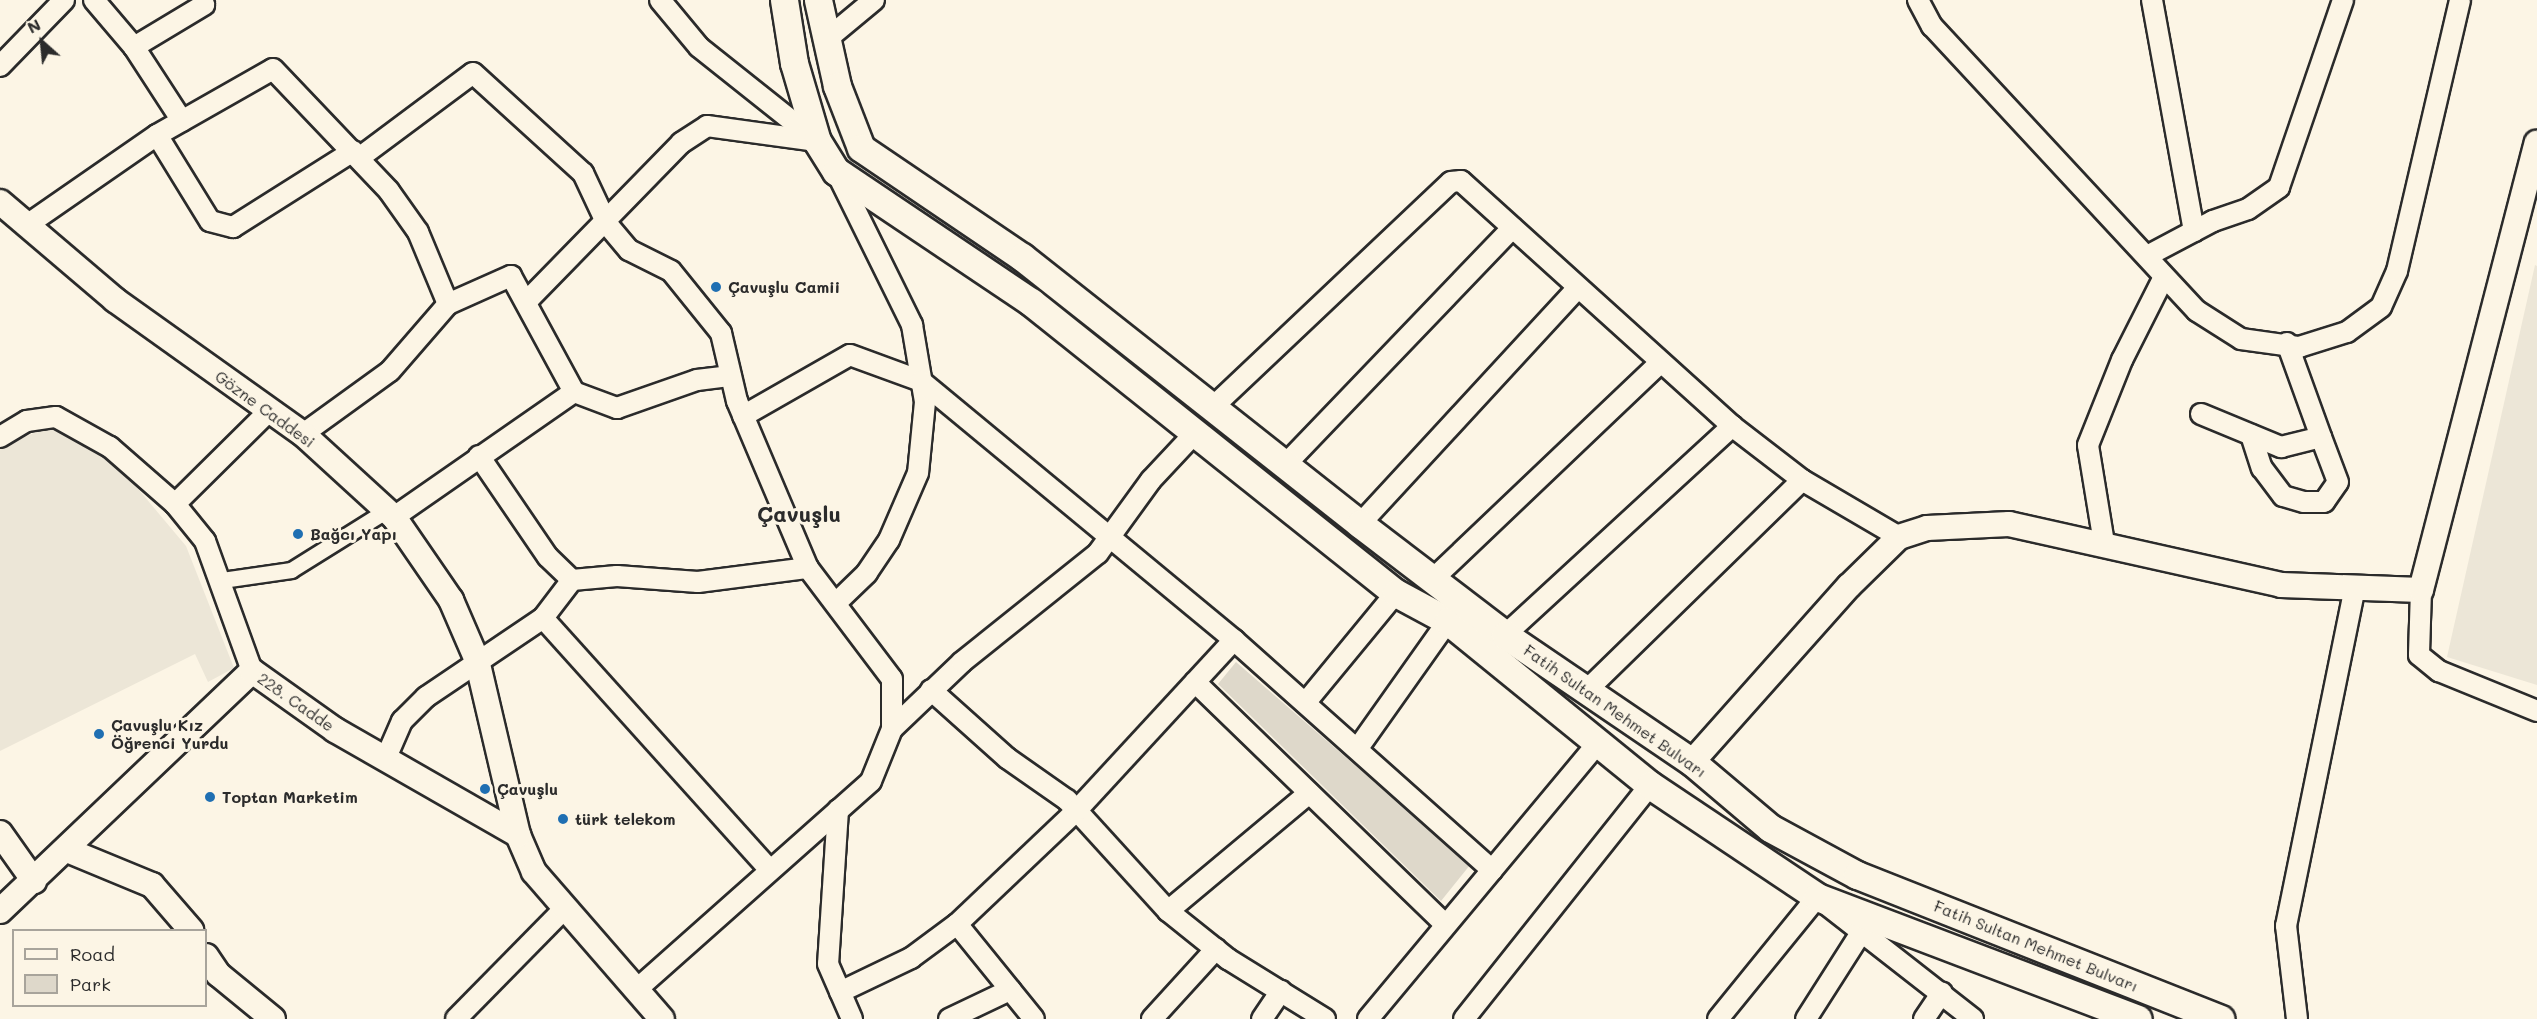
<!DOCTYPE html>
<html>
<head>
<meta charset="utf-8">
<style>
  body { margin:0 }
  #map { position:relative; width:2537px; height:1019px; overflow:hidden; background:#fcf5e5; font-family:Mali,sans-serif }
  div>[style] { position:absolute }
  .built>* { inset:0; background:#ece6d7 }
  .green>* { inset:0; background:#ded8ca }
  .roads { filter:drop-shadow(2px 0 #2b2b2b) drop-shadow(-2px 0 #2b2b2b) drop-shadow(0 2px #2b2b2b) drop-shadow(0 -2px #2b2b2b) }
  .pedestrian>* { height:15px; margin:-7.5px; padding:0 7.5px; transform-origin:7.5px; border-radius:7.5px; background:#fcf5e5 }
  .minor>* { height:20px; margin:-10px; padding:0 10px; transform-origin:10px; border-radius:10px; background:#fcf5e5 }
  .tertiary>* { height:24px; margin:-12px; padding:0 12px; transform-origin:12px; border-radius:12px; background:#fcf5e5 }
  .secondary>* { height:27px; margin:-13.5px; padding:0 13.5px; transform-origin:13.5px; border-radius:13.5px; background:#fcf5e5 }
  .dots>* { width:16px; height:16px; translate:-50% -50%; box-sizing:border-box; border:3px solid #fcf5e5; border-radius:50% }
  span { translate:-50% -50%; white-space:nowrap; text-align:center; line-height:1.15; -webkit-text-stroke:6px #fcf5e5; paint-order:stroke }
  .poi-label { font-size:16px; color:#2b2b2b; font-weight:700 }
  .left { translate:0 -50%; text-align:left }
  .street-label { font-size:16px; color:#2b2b2b }
  .district-label { font-size:22px; color:#2b2b2b; font-weight:700 }
  .legend { position:absolute; left:12px; top:929px; width:195px; height:78px; box-sizing:border-box; background:#fcf5e5; border:2px solid #a8a49b; margin:0; padding:8px 10px; list-style:none; font-size:18px; color:#2b2b2b }
  .legend li { display:flex; align-items:center; gap:12px; height:30px }
  .legend b { width:30px; border:2px solid #a8a49b }
  .north { position:absolute; left:12px; top:12px; width:60px; height:60px; -webkit-text-stroke:4px #fcf5e5; paint-order:stroke; rotate:333deg; font-size:16px; font-weight:700; line-height:24px; text-align:center; color:#2b2b2b }
  .north::after { content:''; display:block; margin:auto; width:21px; height:27px; background:#2b2b2b; clip-path:polygon(50% 0,100% 100%,50% 72%,0 100%) }
</style>
</head>
<body>
<div id="map">
  <div class="built">
    <i style="clip-path:polygon(2535px 265px,2537px 266px,2537px 685px,2447px 657px)"></i>
    <i style="clip-path:polygon(63px 421px,113px 459px,186px 546px,234px 668px,208px 682px,195px 654px,0 751px,0 447px)"></i>
  </div>
  <div class="green">
    <i style="clip-path:polygon(1236px 662px,1470px 865px,1441px 901px,1218px 684px)"></i>
  </div>
  <div class="roads">
    <div class="pedestrian">
      <i style="left:222px;top:580px;width:70px;rotate:-8.2deg"></i>
      <i style="left:291px;top:570px;width:113px;rotate:-32deg"></i>
    </div>
    <div class="minor">
      <i style="left:94px;top:0;width:62px;rotate:49.6deg"></i>
      <i style="left:134px;top:47px;width:88px;rotate:57deg"></i>
      <i style="left:660px;top:0;width:61px;rotate:50.3deg"></i>
      <i style="left:699px;top:47px;width:151px;rotate:38.5deg"></i>
      <i style="left:1918px;top:0;width:30px;rotate:62deg"></i>
      <i style="left:1932px;top:26px;width:389px;rotate:47.1deg"></i>
      <i style="left:2197px;top:311px;width:52px;rotate:32.5deg"></i>
      <i style="left:2241px;top:339px;width:59px;rotate:7.9deg"></i>
      <i style="left:2299px;top:347px;width:50px;rotate:-17.4deg"></i>
      <i style="left:2347px;top:332px;width:42px;rotate:-36.3deg"></i>
      <i style="left:2381px;top:307px;width:39px;rotate:-66deg"></i>
      <i style="left:2397px;top:271px;width:278px;rotate:-76.9deg"></i>
      <i style="left:2152px;top:0;width:235px;rotate:79.7deg"></i>
      <i style="left:827px;top:39px;width:61px;rotate:-39.7deg"></i>
      <i style="left:134px;top:47px;width:82px;rotate:-31deg"></i>
      <i style="left:0;top:66px;width:92px;rotate:-45.9deg"></i>
      <i style="left:157px;top:135px;width:101px;rotate:58.4deg"></i>
      <i style="left:210px;top:221px;width:24px;rotate:15deg"></i>
      <i style="left:233px;top:227px;width:142px;rotate:-32.3deg"></i>
      <i style="left:359px;top:158px;width:142px;rotate:-36.7deg"></i>
      <i style="left:473px;top:73px;width:149px;rotate:42.3deg"></i>
      <i style="left:583px;top:173px;width:56px;rotate:64.8deg"></i>
      <i style="left:607px;top:224px;width:34px;rotate:50deg"></i>
      <i style="left:629px;top:250px;width:47px;rotate:26.6deg"></i>
      <i style="left:671px;top:271px;width:80px;rotate:51.1deg"></i>
      <i style="left:721px;top:333px;width:70px;rotate:76.8deg"></i>
      <i style="left:737px;top:401px;width:181px;rotate:67deg"></i>
      <i style="left:808px;top:568px;width:139px;rotate:52.9deg"></i>
      <i style="left:892px;top:679px;width:50px;rotate:90deg"></i>
      <i style="left:836px;top:171px;width:172px;rotate:63.7deg"></i>
      <i style="left:912px;top:325px;width:78px;rotate:80.4deg"></i>
      <i style="left:925px;top:402px;width:71px;rotate:95.6deg"></i>
      <i style="left:918px;top:473px;width:73px;rotate:113.4deg"></i>
      <i style="left:889px;top:540px;width:40px;rotate:124deg"></i>
      <i style="left:867px;top:573px;width:43px;rotate:135.9deg"></i>
      <i style="left:27px;top:225px;width:158px;rotate:-34.7deg"></i>
      <i style="left:157px;top:135px;width:133px;rotate:-29.6deg"></i>
      <i style="left:273px;top:69px;width:168px;rotate:46.4deg"></i>
      <i style="left:389px;top:191px;width:50px;rotate:54.7deg"></i>
      <i style="left:418px;top:232px;width:78px;rotate:67.4deg"></i>
      <i style="left:2147px;top:256px;width:75px;rotate:-27.9deg"></i>
      <i style="left:2213px;top:221px;width:37px;rotate:-19deg"></i>
      <i style="left:2248px;top:209px;width:38px;rotate:-35deg"></i>
      <i style="left:2279px;top:187px;width:198px;rotate:-71.1deg"></i>
      <i style="left:526px;top:302px;width:222px;rotate:-45.7deg"></i>
      <i style="left:681px;top:143px;width:31px;rotate:-33deg"></i>
      <i style="left:707px;top:126px;width:111px;rotate:7.8deg"></i>
      <i style="left:1214px;top:406px;width:326px;rotate:-43.4deg"></i>
      <i style="left:1451px;top:182px;width:10px;rotate:-6deg"></i>
      <i style="left:1461px;top:181px;width:365px;rotate:42.1deg"></i>
      <i style="left:1732px;top:426px;width:88px;rotate:37.6deg"></i>
      <i style="left:1802px;top:480px;width:113px;rotate:30.4deg"></i>
      <i style="left:2201px;top:414px;width:87px;rotate:22.4deg"></i>
      <i style="left:2281px;top:447px;width:41px;rotate:-14deg"></i>
      <i style="left:2321px;top:437px;width:100px;rotate:-109.9deg"></i>
      <i style="left:743px;top:416px;width:123px;rotate:-29.7deg"></i>
      <i style="left:850px;top:355px;width:76px;rotate:20.1deg"></i>
      <i style="left:921px;top:381px;width:406px;rotate:39.6deg"></i>
      <i style="left:1234px;top:640px;width:346px;rotate:41.7deg"></i>
      <i style="left:303px;top:434px;width:107px;rotate:-35.9deg"></i>
      <i style="left:390px;top:371px;width:89px;rotate:-49.1deg"></i>
      <i style="left:448px;top:304px;width:69px;rotate:-24deg"></i>
      <i style="left:511px;top:276px;width:132px;rotate:61.5deg"></i>
      <i style="left:574px;top:392px;width:46px;rotate:20.4deg"></i>
      <i style="left:617px;top:408px;width:85px;rotate:-19.3deg"></i>
      <i style="left:697px;top:380px;width:34px;rotate:-7deg"></i>
      <i style="left:2251px;top:435px;width:35px;rotate:72deg"></i>
      <i style="left:2262px;top:468px;width:35px;rotate:53deg"></i>
      <i style="left:2283px;top:496px;width:22px;rotate:16deg"></i>
      <i style="left:2304px;top:502px;width:20px"></i>
      <i style="left:2324px;top:502px;width:24px;rotate:-55deg"></i>
      <i style="left:2338px;top:482px;width:48px;rotate:-110.7deg"></i>
      <i style="left:0;top:437px;width:31px;rotate:-31deg"></i>
      <i style="left:27px;top:421px;width:29px;rotate:-8deg"></i>
      <i style="left:56px;top:417px;width:62px;rotate:29.1deg"></i>
      <i style="left:110px;top:447px;width:86px;rotate:41.2deg"></i>
      <i style="left:175px;top:504px;width:48px;rotate:51deg"></i>
      <i style="left:205px;top:541px;width:138px;rotate:70.1deg"></i>
      <i style="left:479px;top:456px;width:122px;rotate:55.7deg"></i>
      <i style="left:548px;top:557px;width:33px;rotate:44deg"></i>
      <i style="left:1284px;top:466px;width:330px;rotate:-46.2deg"></i>
      <i style="left:175px;top:504px;width:134px;rotate:-44.7deg"></i>
      <i style="left:394px;top:517px;width:219px;rotate:-34.8deg"></i>
      <i style="left:1360px;top:524px;width:321px;rotate:-47.3deg"></i>
      <i style="left:2104px;top:543px;width:99px;rotate:-99.3deg"></i>
      <i style="left:2088px;top:445px;width:92px;rotate:-68.2deg"></i>
      <i style="left:2122px;top:360px;width:91px;rotate:-63.2deg"></i>
      <i style="left:1434px;top:578px;width:313px;rotate:-43.6deg"></i>
      <i style="left:2421px;top:590px;width:65px;rotate:91.8deg"></i>
      <i style="left:2419px;top:655px;width:26px;rotate:39deg"></i>
      <i style="left:2439px;top:671px;width:106px;rotate:22.2deg"></i>
      <i style="left:543px;top:618px;width:339px;rotate:48deg"></i>
      <i style="left:1505px;top:635px;width:309px;rotate:-42.6deg"></i>
      <i style="left:1195px;top:682px;width:349px;rotate:44.1deg"></i>
      <i style="left:931px;top:690px;width:102px;rotate:41.8deg"></i>
      <i style="left:1007px;top:758px;width:73px;rotate:35deg"></i>
      <i style="left:1067px;top:800px;width:150px;rotate:47.7deg"></i>
      <i style="left:1168px;top:911px;width:77px;rotate:38.7deg"></i>
      <i style="left:1228px;top:959px;width:114px;rotate:31.7deg"></i>
      <i style="left:1586px;top:691px;width:302px;rotate:-44.3deg"></i>
      <i style="left:1306px;top:702px;width:141px;rotate:-50.5deg"></i>
      <i style="left:1358px;top:748px;width:156px;rotate:-54.7deg"></i>
      <i style="left:385px;top:760px;width:43px;rotate:-66.4deg"></i>
      <i style="left:402px;top:721px;width:34px;rotate:-45deg"></i>
      <i style="left:426px;top:697px;width:141px;rotate:-34deg"></i>
      <i style="left:543px;top:618px;width:48px;rotate:-52.7deg"></i>
      <i style="left:572px;top:580px;width:45px;rotate:-5.1deg"></i>
      <i style="left:617px;top:576px;width:81px;rotate:4.2deg"></i>
      <i style="left:698px;top:582px;width:111px;rotate:-7.3deg"></i>
      <i style="left:838px;top:810px;width:154px;rotate:93.7deg"></i>
      <i style="left:828px;top:964px;width:60px;rotate:66.4deg"></i>
      <i style="left:1168px;top:911px;width:184px;rotate:-39.9deg"></i>
      <i style="left:957px;top:924px;width:122px;rotate:51deg"></i>
      <i style="left:636px;top:990px;width:314px;rotate:-41.6deg"></i>
      <i style="left:871px;top:781px;width:56px;rotate:-68deg"></i>
      <i style="left:892px;top:729px;width:97px;rotate:-43.7deg"></i>
      <i style="left:962px;top:662px;width:174px;rotate:-38.7deg"></i>
      <i style="left:1098px;top:553px;width:90px;rotate:-54deg"></i>
      <i style="left:1151px;top:480px;width:64px;rotate:-46.9deg"></i>
      <i style="left:840px;top:992px;width:79px;rotate:-25.6deg"></i>
      <i style="left:911px;top:958px;width:57px;rotate:-36.5deg"></i>
      <i style="left:957px;top:924px;width:164px;rotate:-43.5deg"></i>
      <i style="left:1076px;top:811px;width:233px;rotate:-47.3deg"></i>
      <i style="left:456px;top:1019px;width:154px;rotate:-45.5deg"></i>
      <i style="left:949px;top:1019px;width:68px;rotate:-25.4deg"></i>
      <i style="left:1152px;top:1019px;width:95px;rotate:-47.6deg"></i>
      <i style="left:1262px;top:1019px;width:34px;rotate:-56deg"></i>
      <i style="left:1368px;top:1019px;width:358px;rotate:-50.2deg"></i>
      <i style="left:1464px;top:1019px;width:299px;rotate:-51.5deg"></i>
      <i style="left:1718px;top:1019px;width:157px;rotate:-50.9deg"></i>
      <i style="left:1817px;top:897px;width:198px;rotate:38deg"></i>
      <i style="left:1806px;top:1019px;width:104px;rotate:-57.5deg"></i>
      <i style="left:1924px;top:1019px;width:32px;rotate:-56deg"></i>
      <i style="left:2297px;top:1019px;width:94px;rotate:-96.7deg"></i>
      <i style="left:2286px;top:926px;width:345px;rotate:-78.5deg"></i>
    </div>
    <div class="tertiary">
      <i style="left:0;top:202px;width:151px;rotate:40.4deg"></i>
      <i style="left:115px;top:300px;width:231px;rotate:35.5deg"></i>
      <i style="left:303px;top:434px;width:123px;rotate:42.4deg"></i>
      <i style="left:394px;top:517px;width:101px;rotate:55.5deg"></i>
      <i style="left:451px;top:600px;width:65px;rotate:66.6deg"></i>
      <i style="left:477px;top:660px;width:180px;rotate:76.8deg"></i>
      <i style="left:518px;top:835px;width:40px;rotate:66.6deg"></i>
      <i style="left:534px;top:872px;width:195px;rotate:49deg"></i>
      <i style="left:1692px;top:762px;width:236px;rotate:-48.3deg"></i>
      <i style="left:1849px;top:586px;width:70px;rotate:-44.4deg"></i>
      <i style="left:1899px;top:537px;width:29px;rotate:-18deg"></i>
      <i style="left:1927px;top:528px;width:82px;rotate:-2.8deg"></i>
      <i style="left:2009px;top:524px;width:279px;rotate:12.6deg"></i>
      <i style="left:2281px;top:585px;width:140px;rotate:2deg"></i>
      <i style="left:2421px;top:590px;width:462px;rotate:-75.5deg"></i>
      <i style="left:0;top:833px;width:59px;rotate:54.7deg"></i>
      <i style="left:67px;top:850px;width:92px;rotate:22.4deg"></i>
      <i style="left:152px;top:885px;width:60px;rotate:49.1deg"></i>
      <i style="left:0;top:911px;width:348px;rotate:-43.6deg"></i>
      <i style="left:252px;top:671px;width:102px;rotate:35.4deg"></i>
      <i style="left:335px;top:730px;width:211px;rotate:29.8deg"></i>
      <i style="left:206px;top:956px;width:22px;rotate:56deg"></i>
      <i style="left:218px;top:974px;width:71px;rotate:39.3deg"></i>
    </div>
    <div class="secondary">
      <i style="left:784px;top:0;width:64px;rotate:81deg"></i>
      <i style="left:794px;top:63px;width:81px;rotate:73.6deg"></i>
      <i style="left:817px;top:141px;width:36px;rotate:58deg"></i>
      <i style="left:836px;top:171px;width:235px;rotate:33.9deg"></i>
      <i style="left:1031px;top:302px;width:467px;rotate:38.6deg"></i>
      <i style="left:1396px;top:593px;width:59px;rotate:28.3deg"></i>
      <i style="left:1448px;top:621px;width:260px;rotate:39.1deg"></i>
      <i style="left:1650px;top:785px;width:201px;rotate:33.8deg"></i>
      <i style="left:1817px;top:897px;width:343px;rotate:20.8deg"></i>
      <i style="left:818px;top:0;width:88px;rotate:77.5deg"></i>
      <i style="left:837px;top:86px;width:66px;rotate:68.8deg"></i>
      <i style="left:861px;top:148px;width:194px;rotate:34.1deg"></i>
      <i style="left:1022px;top:257px;width:431px;rotate:38.3deg"></i>
      <i style="left:1360px;top:524px;width:183px;rotate:37.4deg"></i>
      <i style="left:1505px;top:635px;width:226px;rotate:34.2deg"></i>
      <i style="left:1692px;top:762px;width:102px;rotate:40.2deg"></i>
      <i style="left:1770px;top:828px;width:99px;rotate:28.4deg"></i>
      <i style="left:1857px;top:875px;width:391px;rotate:21.6deg"></i>
    </div>
  </div>
  <div class="dots">
    <i style="left:716px;top:287px;background:#1f6fb2"></i>
    <i style="left:298px;top:534px;background:#1f6fb2"></i>
    <i style="left:99px;top:734px;background:#1f6fb2"></i>
    <i style="left:485px;top:789px;background:#1f6fb2"></i>
    <i style="left:210px;top:797px;background:#1f6fb2"></i>
    <i style="left:563px;top:819px;background:#1f6fb2"></i>
  </div>
  <div class="poi-label">
    <span class="left" style="left:728px;top:287px">Çavuşlu Camii</span>
    <span class="left" style="left:310px;top:534px">Bağcı Yapı</span>
    <span class="left" style="left:111px;top:734px">Çavuşlu Kız<br>Öğrenci Yurdu</span>
    <span class="left" style="left:497px;top:789px">Çavuşlu</span>
    <span class="left" style="left:222px;top:797px">Toptan Marketim</span>
    <span class="left" style="left:575px;top:819px">türk telekom</span>
  </div>
  <div class="street-label">
    <span style="left:265px;top:409px;rotate:36deg">Gözne Caddesi</span>
    <span style="left:296px;top:702px;rotate:35deg">228. Cadde</span>
    <span style="left:1615px;top:711px;rotate:35deg">Fatih Sultan Mehmet Bulvarı</span>
    <span style="left:2036px;top:946px;rotate:22deg">Fatih Sultan Mehmet Bulvarı</span>
  </div>
  <div class="district-label">
    <span style="left:799px;top:514px">Çavuşlu</span>
  </div>
  <ul class="legend">
  <li><b style="height:8px;background:#fcf5e5"></b>Road</li>
  <li><b style="height:16px;background:#ded8ca"></b>Park</li>
  </ul>
  <div class="north">N</div>
</div>
</body>
</html>
